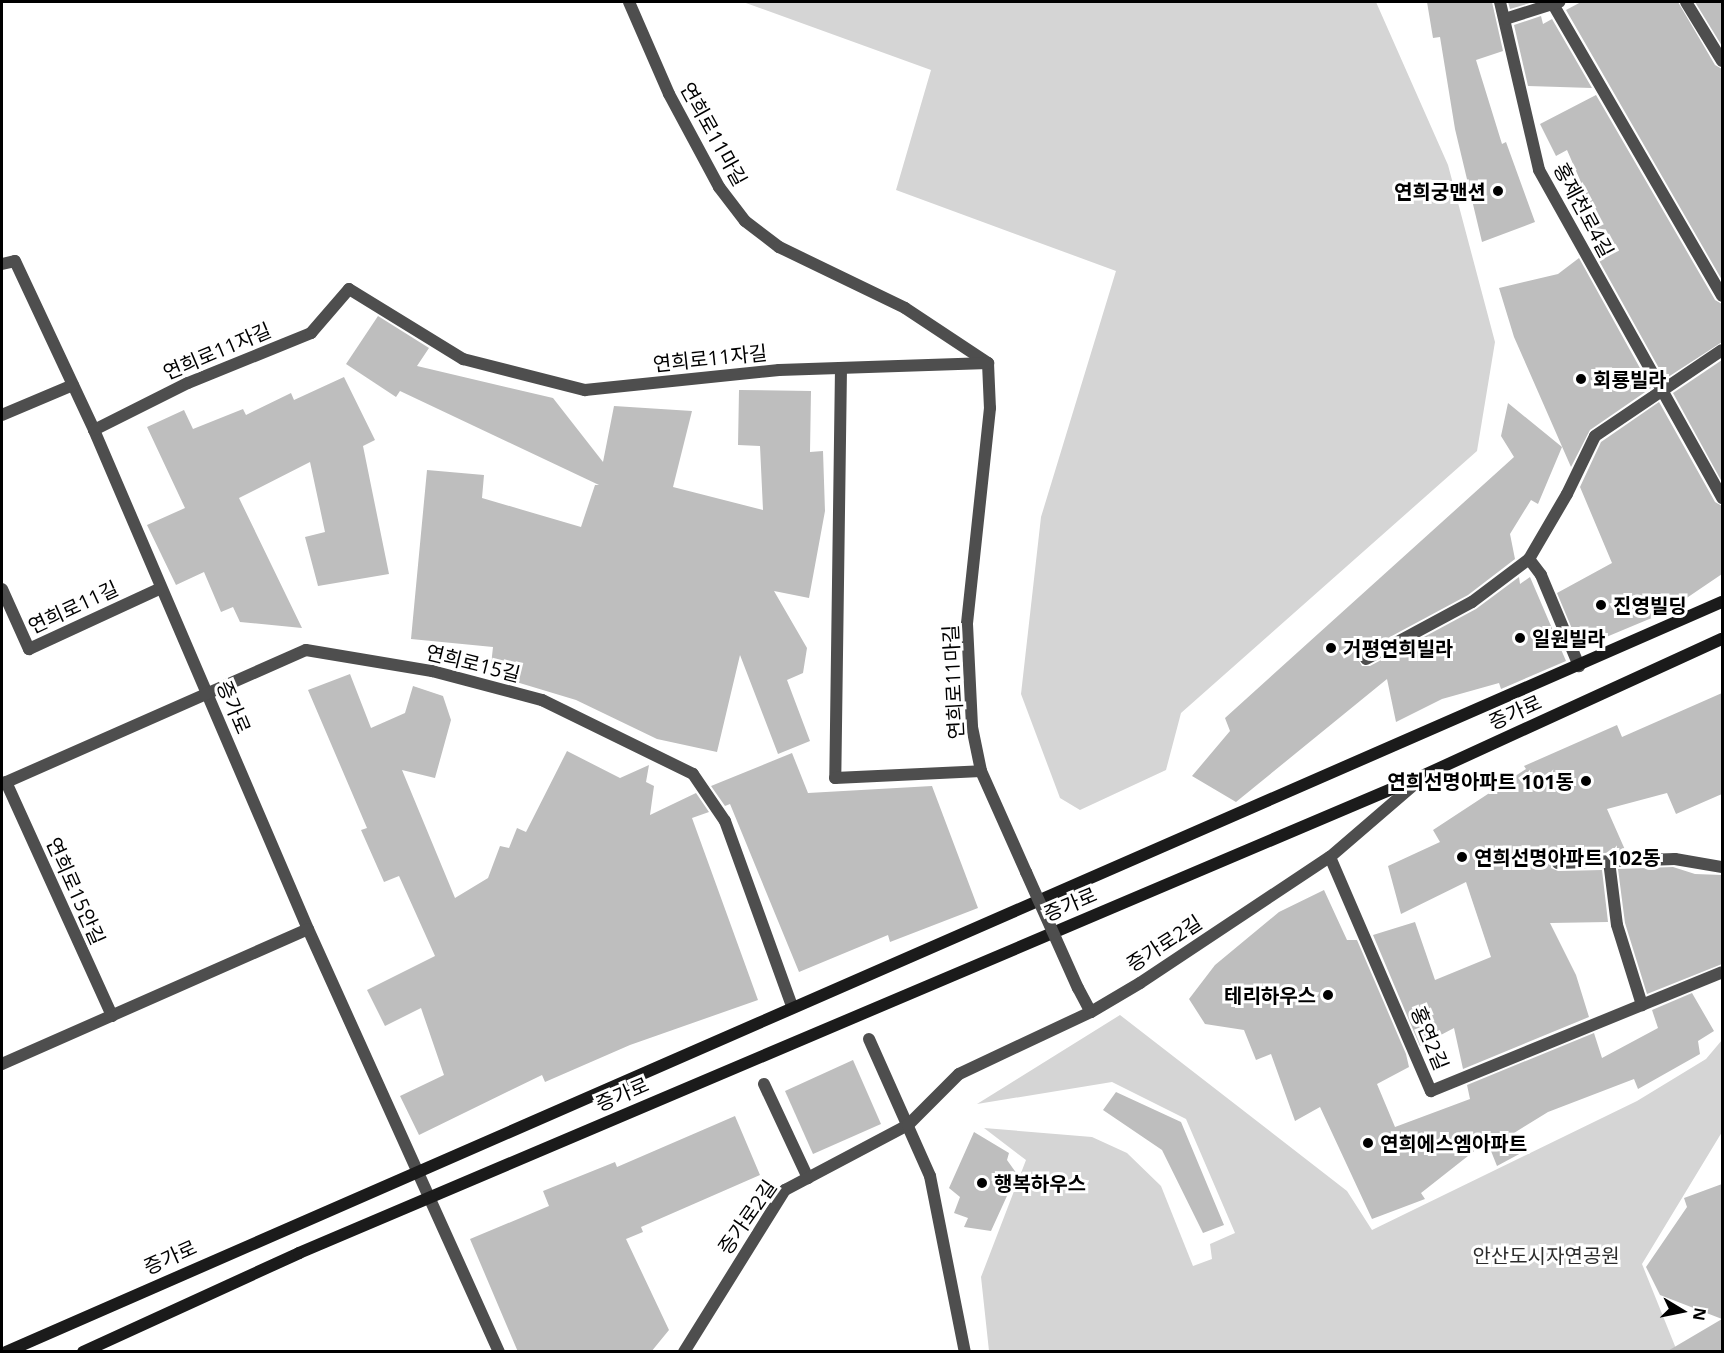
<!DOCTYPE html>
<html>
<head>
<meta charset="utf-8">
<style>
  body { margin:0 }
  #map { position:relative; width:1724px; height:1353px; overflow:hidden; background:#fff; font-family:"Open Sans","Noto Sans KR",sans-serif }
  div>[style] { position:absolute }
  .green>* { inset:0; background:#d5d5d5 }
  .building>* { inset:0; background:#bebebe }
  .minor>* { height:12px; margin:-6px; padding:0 6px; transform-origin:6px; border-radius:6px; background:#4e4e4e }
  .secondary>* { height:12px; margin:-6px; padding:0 6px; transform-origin:6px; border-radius:6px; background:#1b1b1b }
  .minor-bridge>* { height:12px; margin:-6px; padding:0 6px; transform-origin:6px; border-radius:6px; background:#4e4e4e }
  .dots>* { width:16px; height:16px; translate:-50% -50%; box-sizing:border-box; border:3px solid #fff; border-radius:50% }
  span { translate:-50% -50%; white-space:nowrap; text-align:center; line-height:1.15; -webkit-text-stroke:6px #fff; paint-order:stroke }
  .street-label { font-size:20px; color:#000 }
  .poi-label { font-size:20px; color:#000; font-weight:700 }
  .right { translate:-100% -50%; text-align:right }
  .left { translate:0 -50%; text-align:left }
  .park-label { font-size:20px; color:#2c2c2c }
  .frame { position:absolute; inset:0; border:3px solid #000; pointer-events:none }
  .north { position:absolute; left:1652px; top:1281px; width:60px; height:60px; -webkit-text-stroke:4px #fff; paint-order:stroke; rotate:100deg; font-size:16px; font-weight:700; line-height:24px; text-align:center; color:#000 }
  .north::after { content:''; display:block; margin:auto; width:21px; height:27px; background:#000; clip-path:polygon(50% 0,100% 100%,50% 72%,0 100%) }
</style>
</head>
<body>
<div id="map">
  <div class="green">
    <i style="clip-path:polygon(743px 2px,1376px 2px,1448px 165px,1495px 342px,1477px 451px,1181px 713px,1166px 770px,1080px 810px,1060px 798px,1021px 694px,1041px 517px,1116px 271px,896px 190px,931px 70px)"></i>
    <i style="clip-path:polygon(1120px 1015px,1347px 1191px,1372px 1230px,1637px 1101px,1706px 1059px,1722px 1040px,1722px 1132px,1642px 1264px,1677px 1351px,989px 1351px,981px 1277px,1026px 1160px,984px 1128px,1092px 1137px,1127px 1153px,1161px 1186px,1193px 1266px,1212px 1259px,1210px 1244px,1235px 1233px,1186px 1119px,1112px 1082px,977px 1104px)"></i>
  </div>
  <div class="building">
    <i style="clip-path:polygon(1427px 2px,1492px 2px,1503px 51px,1476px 60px,1502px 144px,1506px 142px,1535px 222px,1482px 242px,1455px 129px,1440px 37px,1433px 38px)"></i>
    <i style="clip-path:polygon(1508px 2px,1533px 2px,1510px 9px)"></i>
    <i style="clip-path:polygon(1581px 2px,1678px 2px,1715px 65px,1722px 69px,1722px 280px,1566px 10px)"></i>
    <i style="clip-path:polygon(1695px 2px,1722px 2px,1722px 46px)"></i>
    <i style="clip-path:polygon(1541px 16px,1543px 24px,1552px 19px,1592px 88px,1528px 86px,1514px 25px)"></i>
    <i style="clip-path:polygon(1596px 95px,1715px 300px,1722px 304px,1722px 342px,1665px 379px,1592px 248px,1599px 242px,1585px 214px,1593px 210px,1567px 150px,1556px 156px,1540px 124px)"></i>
    <i style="clip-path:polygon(1579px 258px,1651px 388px,1590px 430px,1571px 467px,1514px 337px,1499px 288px,1558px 274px)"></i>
    <i style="clip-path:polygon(378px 316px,429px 348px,417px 366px,553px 398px,603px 462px,614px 406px,692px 411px,673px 487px,763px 510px,760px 446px,738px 445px,739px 390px,811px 391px,810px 452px,823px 451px,825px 511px,809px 598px,774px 591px,807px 648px,803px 673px,787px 680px,810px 741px,778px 754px,740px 655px,717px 752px,657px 739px,576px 700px,490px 674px,493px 647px,411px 639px,427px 470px,484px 475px,482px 498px,581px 527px,595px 485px,599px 485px,400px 391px,396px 397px,346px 364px)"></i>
    <i style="clip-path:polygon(1722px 360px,1722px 482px,1673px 393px)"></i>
    <i style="clip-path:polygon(344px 377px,375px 440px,363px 446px,389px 574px,318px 586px,305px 537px,325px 532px,310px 462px,239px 498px,302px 628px,240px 622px,233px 607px,221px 612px,204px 572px,176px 585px,147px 525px,185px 508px,147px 427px,184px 410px,193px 429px,243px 409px,246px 415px,291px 393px,294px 400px)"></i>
    <i style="clip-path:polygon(1659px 402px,1715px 502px,1722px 506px,1722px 574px,1666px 612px,1580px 648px,1557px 593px,1612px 563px,1580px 487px,1601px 442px)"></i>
    <i style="clip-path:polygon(1508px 403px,1562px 447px,1538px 504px,1531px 500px,1510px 534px,1515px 559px,1468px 595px,1362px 652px,1358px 659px,1362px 666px,1370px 666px,1476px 609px,1519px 577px,1520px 584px,1530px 577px,1566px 661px,1501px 689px,1499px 683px,1442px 699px,1396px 722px,1387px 679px,1236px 802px,1192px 776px,1230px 731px,1225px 718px,1514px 457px,1501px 436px)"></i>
    <i style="clip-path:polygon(350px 674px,371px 728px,405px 713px,413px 686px,443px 696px,451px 720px,435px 778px,402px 770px,455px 898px,488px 878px,500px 846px,509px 848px,517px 828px,526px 832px,567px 751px,620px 778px,649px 765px,646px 782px,654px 786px,650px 815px,696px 793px,709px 812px,692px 818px,758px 1000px,630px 1045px,545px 1082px,542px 1075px,419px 1135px,400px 1096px,444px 1075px,421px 1008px,385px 1026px,367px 990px,435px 956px,399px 876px,384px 882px,361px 830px,367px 828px,308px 690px)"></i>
    <i style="clip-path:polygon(1722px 693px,1722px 794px,1676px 814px,1667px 793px,1607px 809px,1626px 852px,1558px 855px,1551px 860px,1551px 868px,1558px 871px,1602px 870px,1608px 922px,1550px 923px,1576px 975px,1589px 1017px,1463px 1069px,1454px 1028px,1420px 1046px,1373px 935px,1415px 922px,1435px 980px,1491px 957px,1466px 882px,1401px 914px,1388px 866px,1440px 842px,1433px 830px,1526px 769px,1524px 766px,1617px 725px,1622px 737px)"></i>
    <i style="clip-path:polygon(792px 753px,808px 793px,932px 786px,978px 908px,890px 942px,888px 935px,799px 972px,730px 804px,725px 806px,711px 786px)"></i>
    <i style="clip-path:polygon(1673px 867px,1695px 874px,1722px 875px,1722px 964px,1647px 994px,1625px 923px,1618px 869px)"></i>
    <i style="clip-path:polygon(1324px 890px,1347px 940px,1357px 940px,1406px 1054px,1409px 1067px,1377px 1084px,1395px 1127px,1470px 1099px,1467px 1085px,1594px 1033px,1602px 1058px,1658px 1028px,1652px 1010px,1692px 993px,1714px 1031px,1698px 1041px,1700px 1054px,1638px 1089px,1634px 1079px,1548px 1112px,1514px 1133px,1523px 1152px,1497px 1166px,1487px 1141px,1421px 1193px,1425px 1199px,1372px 1219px,1320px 1107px,1295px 1121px,1271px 1054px,1256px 1060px,1244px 1030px,1205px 1024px,1189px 999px,1215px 965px,1279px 912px)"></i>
    <i style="clip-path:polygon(853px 1060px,881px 1124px,813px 1154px,785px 1091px)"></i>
    <i style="clip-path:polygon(1116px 1092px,1181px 1122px,1224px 1225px,1203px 1233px,1162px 1150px,1103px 1110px)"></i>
    <i style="clip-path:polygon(735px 1116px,760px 1175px,641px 1227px,643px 1232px,626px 1239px,669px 1330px,651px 1352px,518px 1352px,470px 1239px,549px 1206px,543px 1191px,615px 1162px,617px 1167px)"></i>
    <i style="clip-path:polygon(974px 1132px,1009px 1153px,1007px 1160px,1017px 1174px,991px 1231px,964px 1227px,968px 1218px,954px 1213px,960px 1197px,949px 1188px)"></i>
    <i style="clip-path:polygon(1722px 1184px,1722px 1352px,1666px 1352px,1722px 1319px,1660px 1295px,1646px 1267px,1687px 1207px,1684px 1198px)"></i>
  </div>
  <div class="minor">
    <i style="left:629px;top:2px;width:100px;rotate:66.5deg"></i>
    <i style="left:669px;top:94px;width:106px;rotate:61.7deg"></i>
    <i style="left:719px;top:187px;width:43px;rotate:52.6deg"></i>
    <i style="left:745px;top:221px;width:43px;rotate:37.4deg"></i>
    <i style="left:779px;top:247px;width:140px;rotate:25.8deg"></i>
    <i style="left:905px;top:308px;width:100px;rotate:33.5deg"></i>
    <i style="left:988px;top:363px;width:45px;rotate:87.5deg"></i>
    <i style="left:990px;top:408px;width:217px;rotate:96.1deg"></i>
    <i style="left:967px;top:624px;width:103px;rotate:87.2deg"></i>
    <i style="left:972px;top:727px;width:45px;rotate:78.4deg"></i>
    <i style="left:981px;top:771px;width:111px;rotate:66deg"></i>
    <i style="left:1500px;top:2px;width:172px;rotate:76.9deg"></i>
    <i style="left:1539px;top:170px;width:376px;rotate:60.8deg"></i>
    <i style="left:1686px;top:2px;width:69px;rotate:58.6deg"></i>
    <i style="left:1554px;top:6px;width:335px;rotate:59.9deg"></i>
    <i style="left:1505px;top:19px;width:57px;rotate:-17.5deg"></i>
    <i style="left:2px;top:264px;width:13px;rotate:-13deg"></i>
    <i style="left:15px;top:261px;width:187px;rotate:64.9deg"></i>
    <i style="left:94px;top:430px;width:543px;rotate:66.79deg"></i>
    <i style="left:308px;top:929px;width:464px;rotate:65.7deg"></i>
    <i style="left:841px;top:368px;width:410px;rotate:90.8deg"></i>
    <i style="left:835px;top:778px;width:146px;rotate:-2.7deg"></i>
    <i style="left:2px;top:415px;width:77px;rotate:-22.9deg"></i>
    <i style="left:94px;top:430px;width:105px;rotate:-26.6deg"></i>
    <i style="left:188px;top:383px;width:133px;rotate:-22.1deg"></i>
    <i style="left:311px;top:333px;width:58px;rotate:-49.2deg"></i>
    <i style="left:349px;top:289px;width:134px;rotate:31.6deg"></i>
    <i style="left:463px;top:359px;width:126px;rotate:14.3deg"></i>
    <i style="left:585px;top:390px;width:195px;rotate:-5.9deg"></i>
    <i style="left:779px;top:370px;width:209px;rotate:-1.9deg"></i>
    <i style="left:1529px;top:559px;width:20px;rotate:53deg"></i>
    <i style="left:1541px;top:575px;width:99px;rotate:67.3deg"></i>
    <i style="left:2px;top:589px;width:66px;rotate:65.8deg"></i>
    <i style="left:29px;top:649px;width:145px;rotate:-24.8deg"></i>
    <i style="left:1366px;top:659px;width:120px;rotate:-28.3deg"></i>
    <i style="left:1472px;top:602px;width:71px;rotate:-37deg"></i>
    <i style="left:1529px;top:559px;width:75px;rotate:-59.7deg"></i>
    <i style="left:1567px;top:494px;width:64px;rotate:-64.2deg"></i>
    <i style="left:1595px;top:436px;width:153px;rotate:-34.1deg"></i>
    <i style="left:6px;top:782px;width:257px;rotate:65.6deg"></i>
    <i style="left:2px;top:784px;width:332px;rotate:-23.8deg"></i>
    <i style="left:306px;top:650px;width:128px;rotate:9.5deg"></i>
    <i style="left:432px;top:671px;width:114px;rotate:14.8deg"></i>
    <i style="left:542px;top:700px;width:168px;rotate:26.1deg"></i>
    <i style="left:693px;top:774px;width:57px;rotate:55.8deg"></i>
    <i style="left:725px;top:821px;width:197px;rotate:70.1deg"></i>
    <i style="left:1330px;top:857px;width:255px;rotate:66.7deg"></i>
    <i style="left:1431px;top:1091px;width:314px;rotate:-22.2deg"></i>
    <i style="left:1609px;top:861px;width:64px;rotate:82.9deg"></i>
    <i style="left:1617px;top:925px;width:84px;rotate:72.6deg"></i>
    <i style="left:1558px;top:863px;width:117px;rotate:-2deg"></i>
    <i style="left:1675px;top:859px;width:48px;rotate:9.7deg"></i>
    <i style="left:1078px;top:988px;width:27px;rotate:62deg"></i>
    <i style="left:869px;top:1039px;width:150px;rotate:66deg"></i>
    <i style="left:930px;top:1176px;width:179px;rotate:78.8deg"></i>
    <i style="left:2px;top:1064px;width:334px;rotate:-23.8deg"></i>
    <i style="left:764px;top:1084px;width:104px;rotate:64.9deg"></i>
    <i style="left:684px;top:1352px;width:191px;rotate:-58.1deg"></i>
    <i style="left:785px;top:1190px;width:139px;rotate:-27.9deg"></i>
    <i style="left:908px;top:1125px;width:72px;rotate:-45deg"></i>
    <i style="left:959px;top:1074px;width:146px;rotate:-25.2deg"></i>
    <i style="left:1091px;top:1012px;width:57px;rotate:-30.6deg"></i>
    <i style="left:1140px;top:983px;width:228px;rotate:-33.6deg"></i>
    <i style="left:1330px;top:857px;width:123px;rotate:-40.7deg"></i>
  </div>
  <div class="secondary">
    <i style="left:6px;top:1352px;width:1873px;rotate:-23.61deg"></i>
    <i style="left:83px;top:1352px;width:238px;rotate:-24.6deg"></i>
    <i style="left:299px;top:1253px;width:1218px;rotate:-23.01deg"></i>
    <i style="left:1420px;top:777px;width:332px;rotate:-24.6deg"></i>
  </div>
  <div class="minor-bridge">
    <i style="left:1026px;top:872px;width:127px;rotate:65.9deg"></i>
  </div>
  <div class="dots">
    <i style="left:1498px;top:191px;background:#000"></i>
    <i style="left:1581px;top:379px;background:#000"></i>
    <i style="left:1601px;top:605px;background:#000"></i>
    <i style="left:1520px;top:638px;background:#000"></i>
    <i style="left:1331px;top:648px;background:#000"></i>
    <i style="left:1586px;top:781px;background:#000"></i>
    <i style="left:1462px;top:857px;background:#000"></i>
    <i style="left:1328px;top:995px;background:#000"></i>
    <i style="left:1368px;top:1143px;background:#000"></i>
    <i style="left:982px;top:1183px;background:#000"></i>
  </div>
  <div class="street-label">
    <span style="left:714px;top:134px;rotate:61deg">연희로11마길</span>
    <span style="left:1584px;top:210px;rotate:62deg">홍제천로4길</span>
    <span style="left:217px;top:351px;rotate:-23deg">연희로11자길</span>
    <span style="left:710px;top:358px;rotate:-6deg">연희로11자길</span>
    <span style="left:73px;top:607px;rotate:-25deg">연희로11길</span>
    <span style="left:473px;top:663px;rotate:14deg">연희로15길</span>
    <span style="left:953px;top:682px;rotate:-93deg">연희로11마길</span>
    <span style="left:234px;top:707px;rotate:67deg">증가로</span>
    <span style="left:1515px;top:712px;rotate:-24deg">증가로</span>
    <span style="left:76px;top:891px;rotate:66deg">연희로15안길</span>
    <span style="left:1070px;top:904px;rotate:-23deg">증가로</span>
    <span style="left:1164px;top:943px;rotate:-33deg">증가로2길</span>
    <span style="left:1430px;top:1038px;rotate:68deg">홍연2길</span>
    <span style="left:622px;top:1094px;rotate:-23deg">증가로</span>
    <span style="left:747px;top:1217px;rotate:-55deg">증가로2길</span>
    <span style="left:170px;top:1257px;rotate:-24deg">증가로</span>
  </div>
  <div class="poi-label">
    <span class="right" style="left:1486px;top:191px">연희궁맨션</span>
    <span class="left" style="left:1593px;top:379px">회룡빌라</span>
    <span class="left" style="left:1613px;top:605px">진영빌딩</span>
    <span class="left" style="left:1532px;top:638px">일원빌라</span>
    <span class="left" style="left:1343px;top:648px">거평연희빌라</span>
    <span class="right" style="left:1574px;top:781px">연희선명아파트 101동</span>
    <span class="left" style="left:1474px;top:857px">연희선명아파트 102동</span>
    <span class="right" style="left:1316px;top:995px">테리하우스</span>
    <span class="left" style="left:1380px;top:1143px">연희에스엠아파트</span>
    <span class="left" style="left:994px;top:1183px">행복하우스</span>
  </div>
  <div class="park-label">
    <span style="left:1546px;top:1255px">안산도시자연공원</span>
  </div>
  <div class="frame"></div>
  <div class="north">N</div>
</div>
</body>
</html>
